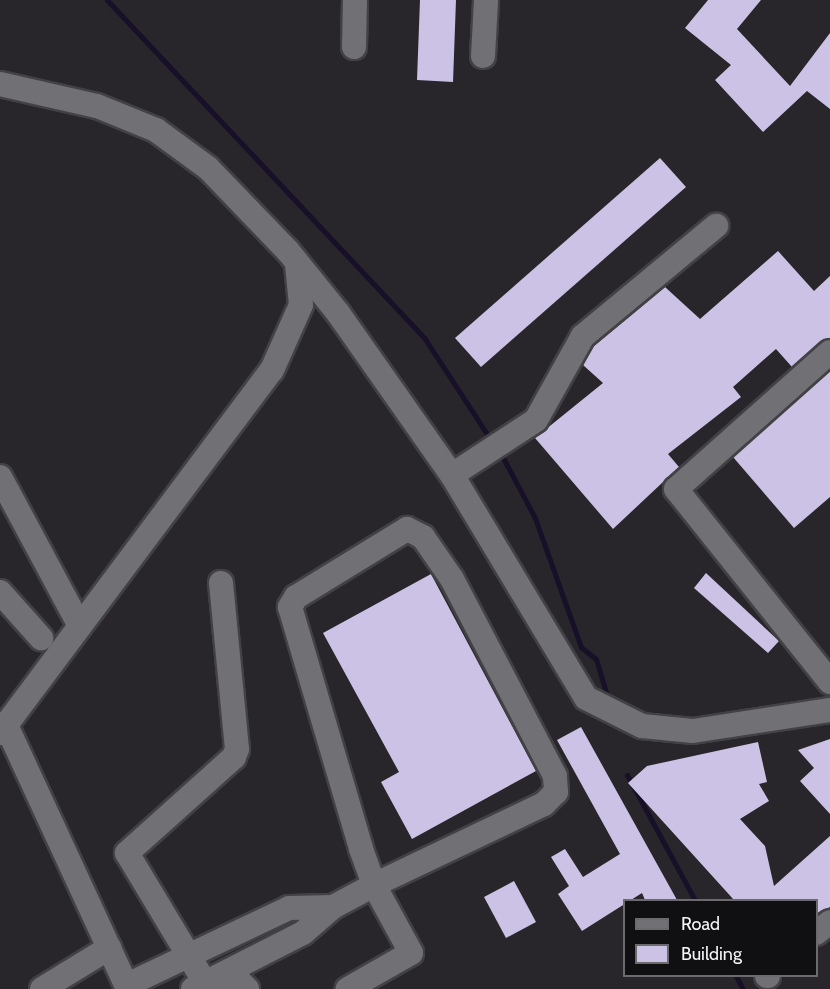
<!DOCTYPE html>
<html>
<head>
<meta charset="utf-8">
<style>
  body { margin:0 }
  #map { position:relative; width:830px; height:989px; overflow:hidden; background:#28262a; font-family:Cabin,sans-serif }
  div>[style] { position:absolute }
  .stream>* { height:5px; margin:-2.5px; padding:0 2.5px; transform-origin:2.5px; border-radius:2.5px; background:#180f28 }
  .building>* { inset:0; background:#ccc2e5 }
  .roads { filter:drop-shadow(2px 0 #424145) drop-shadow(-2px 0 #424145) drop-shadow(0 2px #424145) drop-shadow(0 -2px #424145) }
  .minor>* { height:24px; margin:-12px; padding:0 12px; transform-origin:12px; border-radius:12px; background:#717075 }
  span { translate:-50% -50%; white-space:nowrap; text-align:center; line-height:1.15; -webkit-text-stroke:6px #101012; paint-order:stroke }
  .legend { position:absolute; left:623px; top:899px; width:195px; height:78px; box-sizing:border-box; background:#101012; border:2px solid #6b6b6d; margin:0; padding:8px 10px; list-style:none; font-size:18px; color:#f4f3f6 }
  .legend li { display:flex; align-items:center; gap:12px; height:30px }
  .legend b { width:30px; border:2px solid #6b6b6d }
</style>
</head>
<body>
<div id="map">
  <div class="stream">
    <i style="left:107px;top:0;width:465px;rotate:46.8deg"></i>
    <i style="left:425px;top:339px;width:113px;rotate:56.9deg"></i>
    <i style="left:501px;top:454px;width:72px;rotate:62deg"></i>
    <i style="left:535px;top:518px;width:137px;rotate:70.4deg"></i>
    <i style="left:581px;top:647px;width:19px;rotate:39deg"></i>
    <i style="left:596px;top:659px;width:42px;rotate:73.3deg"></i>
    <i style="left:627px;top:775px;width:142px;rotate:61.5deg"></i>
    <i style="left:736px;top:976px;width:15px;rotate:62deg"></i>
  </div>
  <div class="building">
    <i style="clip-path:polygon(420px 0,456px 0,453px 82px,417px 80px)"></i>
    <i style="clip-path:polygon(708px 0,761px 0,737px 29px,790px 86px,830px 33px,830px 109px,807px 91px,763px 132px,715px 80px,731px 65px,685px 28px)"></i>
    <i style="clip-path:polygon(660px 158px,686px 187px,481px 367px,455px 338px)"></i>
    <i style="clip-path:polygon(778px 251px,814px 291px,830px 276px,830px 338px,792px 367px,776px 349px,733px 387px,741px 397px,668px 454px,679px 467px,613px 529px,535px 438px,603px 383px,583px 365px,594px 346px,665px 287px,700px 319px)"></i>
    <i style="clip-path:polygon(830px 371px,830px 497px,794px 528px,733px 457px)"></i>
    <i style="clip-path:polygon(706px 573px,779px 641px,768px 653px,694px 588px)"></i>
    <i style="clip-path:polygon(431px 574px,536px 771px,412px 839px,381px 782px,399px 772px,323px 633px)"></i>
    <i style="clip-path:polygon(581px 727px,677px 900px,645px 900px,642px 893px,582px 931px,558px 894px,569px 886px,551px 857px,565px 849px,583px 877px,620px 854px,557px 740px)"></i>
    <i style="clip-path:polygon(830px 739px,830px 814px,800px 781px,814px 768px,798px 750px)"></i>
    <i style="clip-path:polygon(758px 742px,767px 782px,759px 784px,769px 801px,740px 819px,765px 846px,774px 886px,830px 836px,830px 907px,816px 914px,816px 900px,734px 900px,628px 783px,647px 766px)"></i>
    <i style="clip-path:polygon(514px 881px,536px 922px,506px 938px,484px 897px)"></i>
  </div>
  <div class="roads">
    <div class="minor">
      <i style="left:354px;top:47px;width:47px;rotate:-88.8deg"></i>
      <i style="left:483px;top:56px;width:56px;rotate:-86.9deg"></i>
      <i style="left:0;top:84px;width:99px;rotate:12.8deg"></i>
      <i style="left:97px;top:106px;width:64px;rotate:22.1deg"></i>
      <i style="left:156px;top:130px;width:64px;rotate:36.2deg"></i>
      <i style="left:208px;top:168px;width:115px;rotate:46.1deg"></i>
      <i style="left:288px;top:251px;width:80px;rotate:51.1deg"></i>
      <i style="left:338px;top:313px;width:198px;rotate:54.9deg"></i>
      <i style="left:452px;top:475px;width:260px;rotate:59deg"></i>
      <i style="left:586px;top:698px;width:63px;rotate:26.6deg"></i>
      <i style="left:642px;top:726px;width:51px;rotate:5.6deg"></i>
      <i style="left:693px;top:731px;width:139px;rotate:-8.7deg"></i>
      <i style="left:830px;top:352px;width:206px;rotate:138.3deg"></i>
      <i style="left:676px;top:489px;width:247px;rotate:51.4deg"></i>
      <i style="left:452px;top:475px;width:100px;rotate:-33.2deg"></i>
      <i style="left:536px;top:420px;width:96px;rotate:-60.8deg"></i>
      <i style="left:583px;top:336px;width:173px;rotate:-39.6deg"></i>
      <i style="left:0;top:477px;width:169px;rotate:61.8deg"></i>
      <i style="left:221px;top:583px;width:167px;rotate:84.5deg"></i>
      <i style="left:237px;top:749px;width:9px;rotate:111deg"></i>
      <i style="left:234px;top:757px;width:144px;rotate:138.1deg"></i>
      <i style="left:127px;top:853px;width:152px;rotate:59deg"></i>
      <i style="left:205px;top:983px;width:11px;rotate:27deg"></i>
      <i style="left:215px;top:988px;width:26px;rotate:-13deg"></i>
      <i style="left:240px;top:982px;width:10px;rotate:45deg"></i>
      <i style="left:0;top:592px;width:62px;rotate:48.3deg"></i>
      <i style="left:6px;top:725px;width:291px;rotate:65.2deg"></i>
      <i style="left:0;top:733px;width:454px;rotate:-53.2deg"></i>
      <i style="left:272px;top:370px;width:71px;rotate:-66deg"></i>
      <i style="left:301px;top:305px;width:41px;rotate:-95.6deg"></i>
      <i style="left:816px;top:933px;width:18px;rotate:-38deg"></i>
      <i style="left:767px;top:976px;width:1px"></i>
      <i style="left:127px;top:985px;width:179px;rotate:-25.4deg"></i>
      <i style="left:289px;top:908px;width:44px;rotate:-1.3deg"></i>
      <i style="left:42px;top:989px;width:79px;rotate:-31.5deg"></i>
      <i style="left:193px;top:989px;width:123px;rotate:-27deg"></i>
      <i style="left:303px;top:933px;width:40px;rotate:-41deg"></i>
      <i style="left:333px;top:907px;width:47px;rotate:-28.2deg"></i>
      <i style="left:374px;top:885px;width:188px;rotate:-25.5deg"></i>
      <i style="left:544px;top:804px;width:17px;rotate:-45deg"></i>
      <i style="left:556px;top:792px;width:16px;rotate:-94deg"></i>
      <i style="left:555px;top:776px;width:222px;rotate:-117.6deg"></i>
      <i style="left:452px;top:579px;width:51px;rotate:-124.6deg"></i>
      <i style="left:423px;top:537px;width:18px;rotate:-153deg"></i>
      <i style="left:407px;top:529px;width:130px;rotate:148.5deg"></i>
      <i style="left:296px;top:597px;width:12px;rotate:121deg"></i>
      <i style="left:290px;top:607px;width:252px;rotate:73.6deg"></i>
      <i style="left:361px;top:849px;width:38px;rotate:70deg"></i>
      <i style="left:374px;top:885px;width:77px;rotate:61.4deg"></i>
      <i style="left:411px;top:953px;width:73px;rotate:150.3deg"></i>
    </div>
  </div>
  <ul class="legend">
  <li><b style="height:8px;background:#717075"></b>Road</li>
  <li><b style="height:16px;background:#ccc2e5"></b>Building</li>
  </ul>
</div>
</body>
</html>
